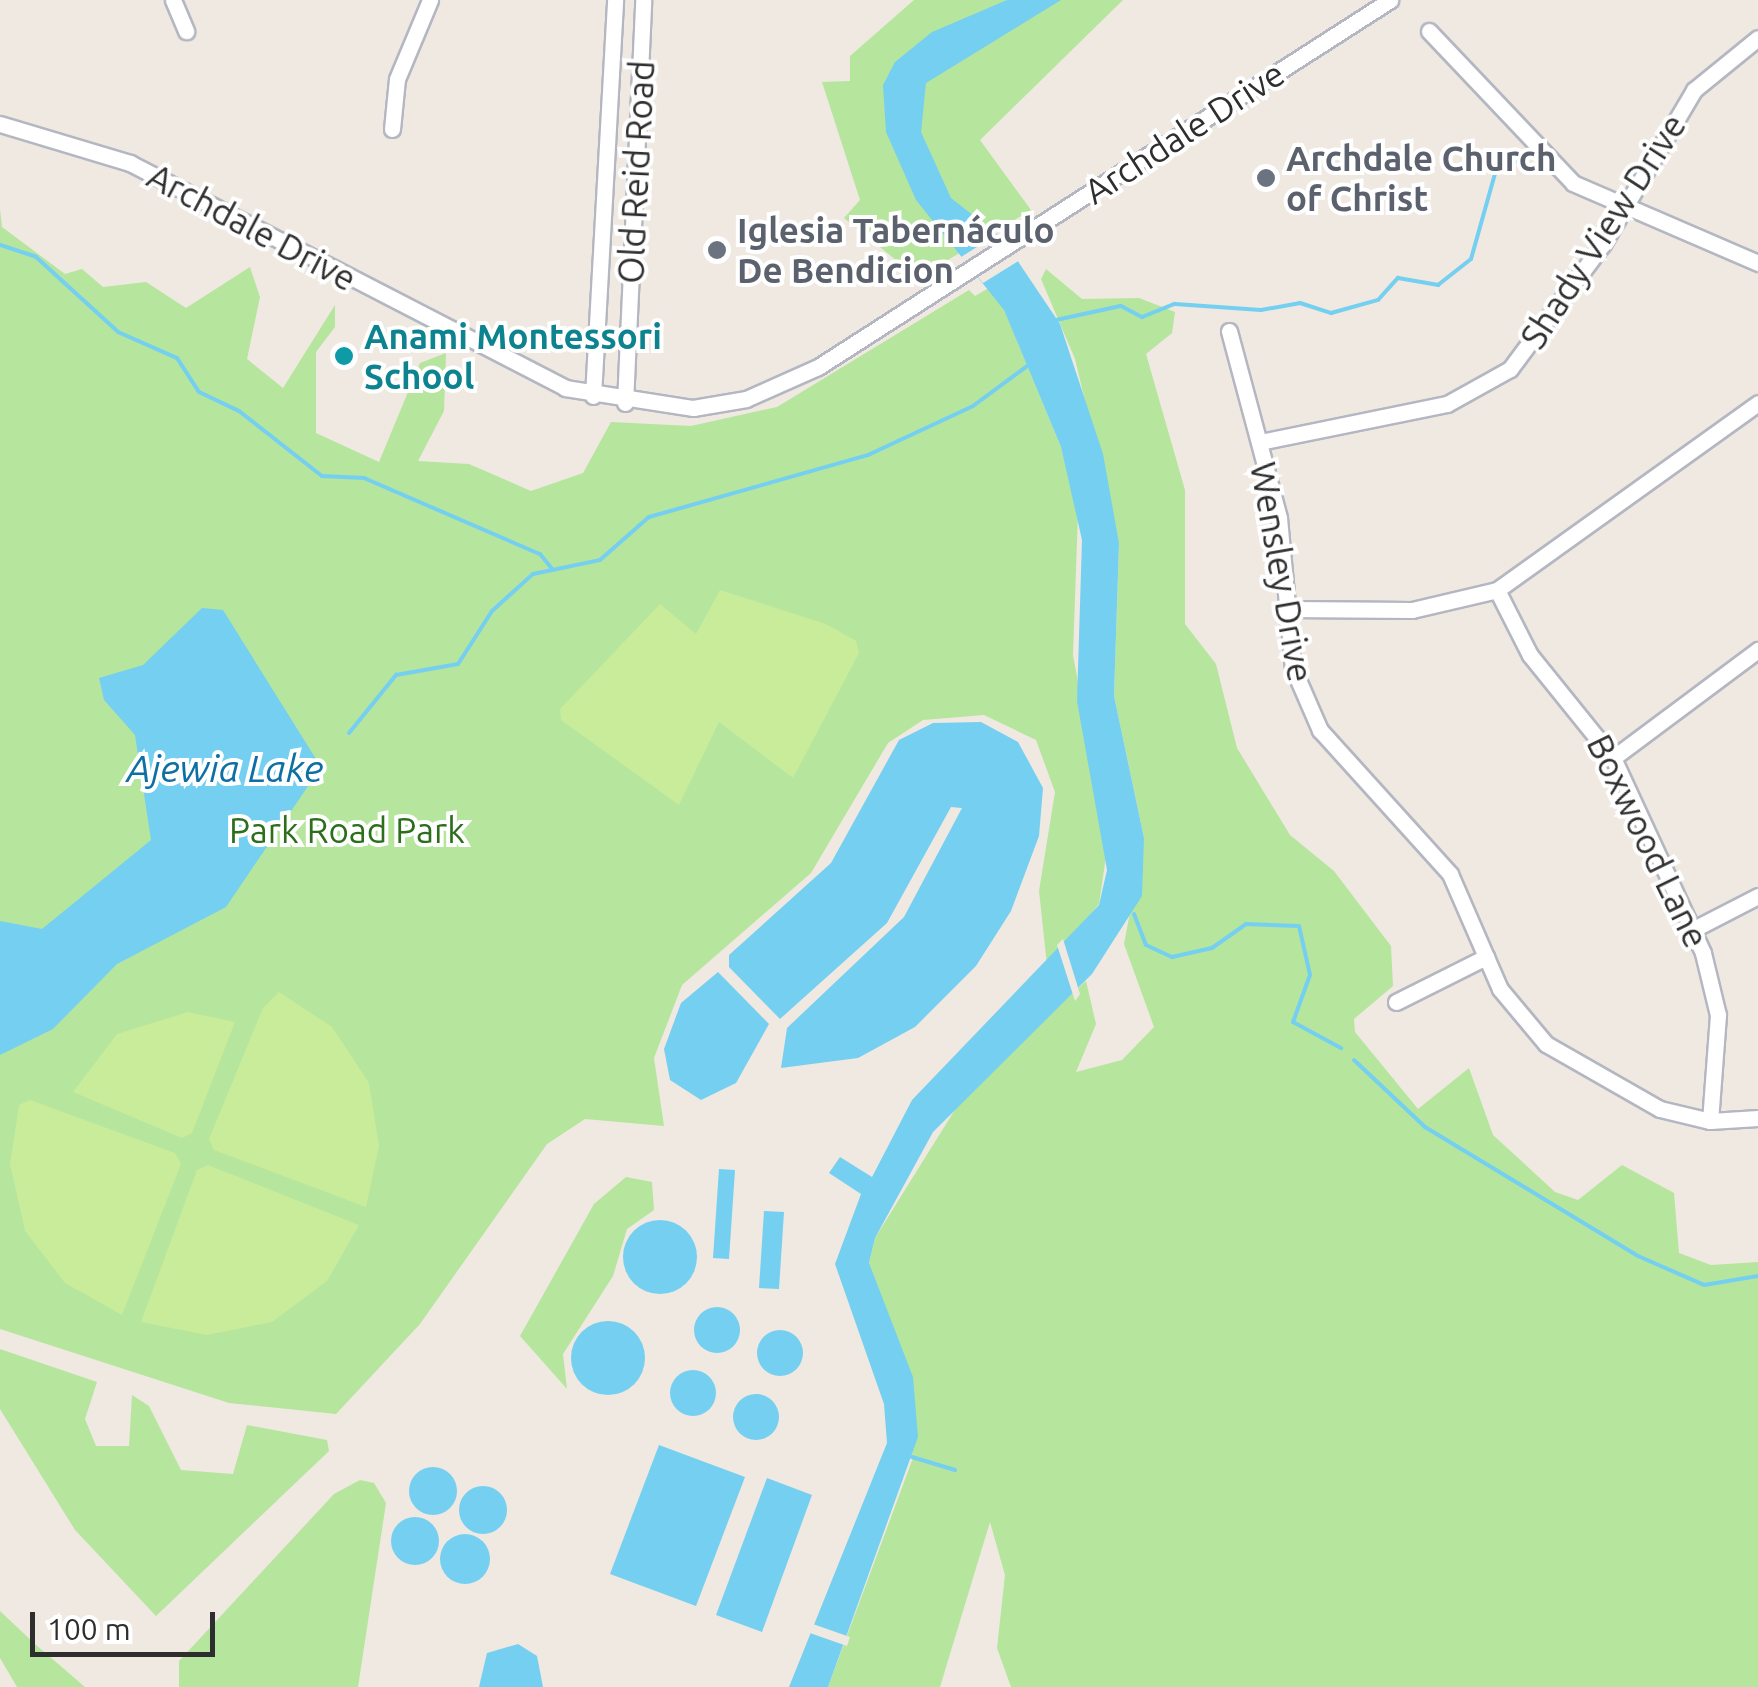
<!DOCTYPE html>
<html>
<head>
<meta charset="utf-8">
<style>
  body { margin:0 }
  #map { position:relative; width:1758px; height:1687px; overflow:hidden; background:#efe9e1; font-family:Ubuntu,sans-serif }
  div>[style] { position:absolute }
  .green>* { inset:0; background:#b6e59e }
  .pitch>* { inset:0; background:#c9ec9a }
  .water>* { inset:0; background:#75cff0 }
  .round { border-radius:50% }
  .pier>* { inset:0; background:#efe9e1 }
  .stream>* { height:4px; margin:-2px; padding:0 2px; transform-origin:2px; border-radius:2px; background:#75cff0 }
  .roads { filter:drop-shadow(2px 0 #b4b7c1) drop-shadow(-2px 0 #b4b7c1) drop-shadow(0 2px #b4b7c1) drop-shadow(0 -2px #b4b7c1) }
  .minor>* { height:15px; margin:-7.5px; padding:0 7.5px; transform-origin:7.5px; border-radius:7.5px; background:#fff }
  .dots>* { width:28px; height:28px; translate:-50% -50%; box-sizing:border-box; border:5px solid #fff; border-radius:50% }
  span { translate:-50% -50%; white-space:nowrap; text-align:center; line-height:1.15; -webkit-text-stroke:8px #fff; paint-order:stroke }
  .street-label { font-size:35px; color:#2e2e2e }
  .worship-label { font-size:35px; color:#5b616d; font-weight:700 }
  .left { translate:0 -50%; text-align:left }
  .culture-label { font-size:35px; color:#0d838f; font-weight:700 }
  .park-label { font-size:35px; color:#2c6e1b }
  .water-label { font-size:38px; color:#0d6fa3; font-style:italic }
  .scale { position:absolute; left:30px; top:1612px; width:185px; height:45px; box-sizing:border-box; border:5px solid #2e2e2e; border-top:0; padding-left:12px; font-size:30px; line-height:35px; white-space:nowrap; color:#2e2e2e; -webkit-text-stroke:8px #fff; paint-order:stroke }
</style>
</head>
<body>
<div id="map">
  <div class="green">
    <i style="clip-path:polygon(914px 0,1123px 0,980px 140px,1031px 210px,918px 278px,844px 218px,860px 200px,822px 82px,850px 81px,850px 56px)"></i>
    <i style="clip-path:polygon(0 209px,2px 227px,65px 274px,82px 269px,103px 287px,146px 282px,186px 308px,250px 267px,260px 297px,247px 359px,283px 388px,335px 305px,335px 327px,316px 352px,316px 433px,379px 462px,420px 363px,446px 353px,444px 411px,418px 461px,469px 464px,531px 491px,583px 473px,611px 422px,691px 426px,777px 407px,969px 290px,975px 296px,994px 285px,1061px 447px,1078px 513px,1073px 655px,1108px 843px,1099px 904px,1047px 965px,1039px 891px,1055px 792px,1036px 740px,984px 715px,923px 720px,888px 743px,811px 873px,682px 985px,654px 1058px,664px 1126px,585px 1119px,547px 1144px,420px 1324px,336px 1414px,229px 1403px,0 1329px)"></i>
    <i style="clip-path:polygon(1046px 269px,1082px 299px,1139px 298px,1175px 312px,1172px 333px,1146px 354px,1185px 490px,1185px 624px,1216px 664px,1237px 748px,1290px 835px,1334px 871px,1391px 946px,1393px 986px,1354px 1019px,1355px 1032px,1418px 1109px,1469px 1068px,1493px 1135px,1555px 1192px,1578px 1200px,1622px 1165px,1674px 1193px,1679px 1253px,1711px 1265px,1758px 1262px,1758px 1687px,1011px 1687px,997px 1648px,1005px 1575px,990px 1522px,940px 1687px,828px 1687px,913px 1458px,869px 1263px,875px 1238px,966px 1092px,1086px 981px,1096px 1024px,1076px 1072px,1122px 1060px,1154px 1027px,1124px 944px,1144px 838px,1114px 696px,1119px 543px,1075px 359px,1041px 279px)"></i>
    <i style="clip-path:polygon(626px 1177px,652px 1182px,654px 1210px,627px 1229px,613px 1276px,563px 1354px,567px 1389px,520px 1336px,594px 1204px)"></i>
    <i style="clip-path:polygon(0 1349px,97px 1382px,85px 1419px,96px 1446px,129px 1446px,132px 1395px,149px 1406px,181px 1470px,233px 1474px,247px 1425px,327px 1440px,329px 1451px,156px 1616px,75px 1530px,0 1409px)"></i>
    <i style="clip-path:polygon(360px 1480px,374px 1483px,386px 1503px,358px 1687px,179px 1687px,179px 1661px,334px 1494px)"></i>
    <i style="clip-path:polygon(0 1611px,35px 1644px,85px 1687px,17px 1687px,0 1658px)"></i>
  </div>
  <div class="pitch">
    <i style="clip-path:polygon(720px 590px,826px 624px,856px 641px,859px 653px,793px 778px,719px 722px,679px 805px,561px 720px,560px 709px,660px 604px,696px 634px)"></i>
    <i style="clip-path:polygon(279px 992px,332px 1027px,369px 1083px,379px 1146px,366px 1207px,214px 1150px,209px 1139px,263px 1008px)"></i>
    <i style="clip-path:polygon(188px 1012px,235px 1022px,192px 1133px,182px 1138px,73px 1092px,117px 1034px)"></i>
    <i style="clip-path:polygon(30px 1100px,175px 1153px,181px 1164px,122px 1315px,65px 1283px,25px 1231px,10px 1164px,19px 1105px)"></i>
    <i style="clip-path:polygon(208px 1165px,359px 1225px,327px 1281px,272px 1322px,207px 1335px,141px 1322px,197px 1170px)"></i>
  </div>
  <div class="water">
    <i style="clip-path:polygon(1007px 0,1061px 0,926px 83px,921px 132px,951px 198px,1003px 239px,1060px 324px,1103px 454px,1119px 543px,1114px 696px,1144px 838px,1142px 896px,1092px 974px,933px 1132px,875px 1238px,869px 1263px,913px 1377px,918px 1437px,828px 1687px,789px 1687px,887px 1443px,884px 1404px,835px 1264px,861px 1194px,829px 1173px,840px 1157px,872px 1177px,912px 1100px,1099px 905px,1107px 870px,1077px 701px,1082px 540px,1061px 447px,1004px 310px,916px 200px,886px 132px,883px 85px,895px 62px,932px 32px)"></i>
    <i style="clip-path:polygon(202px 608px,223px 610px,321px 767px,226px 907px,117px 964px,53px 1029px,0 1055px,0 921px,42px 929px,151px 840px,135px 735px,104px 700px,99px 678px,143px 665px)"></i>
    <i style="clip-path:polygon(981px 722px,1018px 742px,1043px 788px,1039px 836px,1011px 911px,976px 966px,915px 1027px,858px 1058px,781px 1068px,787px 1028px,904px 917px,962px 808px,951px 807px,887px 923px,780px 1019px,729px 967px,729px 955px,831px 863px,899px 740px,933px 723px)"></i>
    <i style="clip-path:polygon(718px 972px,769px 1024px,736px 1083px,701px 1100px,670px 1080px,664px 1049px,681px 1003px)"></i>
    <i style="clip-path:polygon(719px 1169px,735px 1170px,729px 1259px,713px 1258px)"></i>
    <i style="clip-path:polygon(764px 1211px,784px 1212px,779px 1289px,759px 1288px)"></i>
    <i class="round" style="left:623px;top:1220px;width:74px;height:74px"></i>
    <i class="round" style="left:694px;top:1307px;width:46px;height:46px"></i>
    <i class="round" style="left:571px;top:1321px;width:74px;height:74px"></i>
    <i class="round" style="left:757px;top:1330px;width:46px;height:46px"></i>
    <i class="round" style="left:670px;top:1370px;width:46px;height:46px"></i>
    <i class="round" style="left:733px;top:1394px;width:46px;height:46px"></i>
    <i style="clip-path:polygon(659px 1445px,745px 1477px,696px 1606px,610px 1574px)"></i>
    <i class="round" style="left:409px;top:1467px;width:48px;height:48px"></i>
    <i style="clip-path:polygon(767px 1478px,812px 1495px,762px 1632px,716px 1615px)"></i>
    <i class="round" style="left:459px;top:1486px;width:48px;height:48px"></i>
    <i class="round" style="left:391px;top:1517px;width:48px;height:48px"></i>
    <i class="round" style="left:440px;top:1534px;width:50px;height:50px"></i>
    <i style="clip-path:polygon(518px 1644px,537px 1656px,543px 1687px,479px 1687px,487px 1653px)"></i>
  </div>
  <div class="pier">
    <i style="clip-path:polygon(1001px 232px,1023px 258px,983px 283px,961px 257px)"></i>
    <i style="clip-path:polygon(1063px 939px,1080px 994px,1075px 1001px,1057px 945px)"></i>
    <i style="clip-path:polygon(810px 1623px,850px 1637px,847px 1646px,807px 1632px)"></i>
  </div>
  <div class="stream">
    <i style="left:0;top:245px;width:38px;rotate:18deg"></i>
    <i style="left:36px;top:257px;width:111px;rotate:42.4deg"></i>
    <i style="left:118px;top:332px;width:64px;rotate:23.8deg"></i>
    <i style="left:177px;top:358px;width:40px;rotate:57.1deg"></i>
    <i style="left:199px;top:392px;width:44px;rotate:25.4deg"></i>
    <i style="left:239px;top:411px;width:105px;rotate:38.1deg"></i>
    <i style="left:322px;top:476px;width:42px;rotate:2.7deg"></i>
    <i style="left:364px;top:478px;width:192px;rotate:23.4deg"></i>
    <i style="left:540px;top:554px;width:19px;rotate:51deg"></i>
    <i style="left:1056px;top:320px;width:66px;rotate:-12.2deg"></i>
    <i style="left:1121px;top:306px;width:24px;rotate:28deg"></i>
    <i style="left:1142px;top:317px;width:35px;rotate:-22deg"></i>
    <i style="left:1175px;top:304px;width:86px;rotate:4deg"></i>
    <i style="left:1261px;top:310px;width:40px;rotate:-10deg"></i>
    <i style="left:1300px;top:303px;width:33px;rotate:18deg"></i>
    <i style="left:1331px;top:313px;width:49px;rotate:-15.5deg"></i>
    <i style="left:1378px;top:300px;width:30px;rotate:-48deg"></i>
    <i style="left:1398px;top:278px;width:41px;rotate:9.9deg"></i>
    <i style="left:1438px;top:285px;width:42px;rotate:-38.2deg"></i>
    <i style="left:1471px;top:259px;width:92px;rotate:-74.3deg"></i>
    <i style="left:1496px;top:170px;width:22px;rotate:-24deg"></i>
    <i style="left:349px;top:733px;width:75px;rotate:-51deg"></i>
    <i style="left:396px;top:675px;width:63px;rotate:-10.1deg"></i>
    <i style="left:458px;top:664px;width:63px;rotate:-57.3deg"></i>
    <i style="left:492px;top:611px;width:55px;rotate:-42.1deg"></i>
    <i style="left:533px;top:574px;width:68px;rotate:-11.8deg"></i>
    <i style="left:600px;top:560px;width:65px;rotate:-41.3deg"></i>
    <i style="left:649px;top:517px;width:228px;rotate:-15.8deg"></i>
    <i style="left:868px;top:455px;width:116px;rotate:-25deg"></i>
    <i style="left:973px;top:406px;width:71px;rotate:-36.4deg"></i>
    <i style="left:1134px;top:914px;width:33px;rotate:69deg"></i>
    <i style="left:1146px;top:945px;width:29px;rotate:25deg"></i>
    <i style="left:1172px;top:957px;width:41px;rotate:-12.7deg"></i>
    <i style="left:1212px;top:948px;width:42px;rotate:-35.2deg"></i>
    <i style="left:1246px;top:924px;width:53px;rotate:2.2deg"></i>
    <i style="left:1299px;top:926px;width:50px;rotate:77.3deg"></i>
    <i style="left:1310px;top:975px;width:50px;rotate:109.9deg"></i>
    <i style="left:1293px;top:1022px;width:55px;rotate:28.4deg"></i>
    <i style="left:1354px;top:1060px;width:98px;rotate:43.3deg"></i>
    <i style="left:1425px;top:1127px;width:249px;rotate:31.2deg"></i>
    <i style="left:1638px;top:1256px;width:72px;rotate:23.7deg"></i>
    <i style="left:1704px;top:1285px;width:55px;rotate:-9.5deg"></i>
    <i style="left:912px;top:1457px;width:45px;rotate:16.8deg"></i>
  </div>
  <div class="roads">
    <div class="minor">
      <i style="left:173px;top:0;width:34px;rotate:67deg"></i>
      <i style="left:1429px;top:31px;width:209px;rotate:46.5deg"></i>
      <i style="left:1573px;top:183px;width:202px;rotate:23.4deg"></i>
      <i style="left:0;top:124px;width:136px;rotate:16.7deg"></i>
      <i style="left:130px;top:163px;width:490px;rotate:27.3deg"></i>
      <i style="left:565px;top:388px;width:130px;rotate:8.9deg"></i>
      <i style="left:693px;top:408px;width:54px;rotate:-9.6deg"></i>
      <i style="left:746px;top:399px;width:79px;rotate:-24deg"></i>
      <i style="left:818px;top:367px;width:680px;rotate:-32.68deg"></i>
      <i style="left:392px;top:129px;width:50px;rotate:-84.3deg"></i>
      <i style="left:397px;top:79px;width:86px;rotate:-67.3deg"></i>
      <i style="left:1229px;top:331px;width:194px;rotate:75deg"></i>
      <i style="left:1279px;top:518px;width:151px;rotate:84.7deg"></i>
      <i style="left:1293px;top:668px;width:68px;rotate:66.5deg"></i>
      <i style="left:1320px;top:730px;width:194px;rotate:47.9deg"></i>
      <i style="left:1450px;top:874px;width:125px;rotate:66.5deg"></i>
      <i style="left:1500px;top:989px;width:72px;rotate:50.1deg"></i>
      <i style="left:1546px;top:1044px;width:131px;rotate:29.7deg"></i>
      <i style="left:1660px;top:1109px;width:51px;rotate:13.5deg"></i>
      <i style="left:1710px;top:1121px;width:48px;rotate:-3.6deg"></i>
      <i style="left:593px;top:396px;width:397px;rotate:-86.8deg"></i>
      <i style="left:625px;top:403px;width:403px;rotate:-87.4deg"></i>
      <i style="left:1260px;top:442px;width:191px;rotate:-11.5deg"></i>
      <i style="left:1447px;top:404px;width:72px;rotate:-29.1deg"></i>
      <i style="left:1510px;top:369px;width:156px;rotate:-53.4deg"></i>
      <i style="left:1603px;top:244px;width:179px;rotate:-59.4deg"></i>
      <i style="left:1694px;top:90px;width:82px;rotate:-39.1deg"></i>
      <i style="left:1497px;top:590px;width:73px;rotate:63.1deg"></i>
      <i style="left:1530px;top:655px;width:132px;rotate:51.1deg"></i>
      <i style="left:1613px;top:758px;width:215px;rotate:65.2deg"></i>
      <i style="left:1703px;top:953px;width:64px;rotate:76.4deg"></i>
      <i style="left:1718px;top:1015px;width:106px;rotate:94.3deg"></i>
      <i style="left:1288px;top:609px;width:124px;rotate:0.5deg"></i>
      <i style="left:1412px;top:610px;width:87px;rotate:-13.2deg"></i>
      <i style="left:1497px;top:590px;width:321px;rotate:-35.6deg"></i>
      <i style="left:1613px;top:758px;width:181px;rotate:-36.7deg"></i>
      <i style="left:1692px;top:930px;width:74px;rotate:-27.3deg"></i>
      <i style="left:1396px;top:1002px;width:101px;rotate:-26.6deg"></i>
    </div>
  </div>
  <div class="dots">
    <i style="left:1266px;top:178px;background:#6b7280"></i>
    <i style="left:717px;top:250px;background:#6b7280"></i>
    <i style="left:344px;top:356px;background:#0f9aa8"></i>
  </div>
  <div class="street-label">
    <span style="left:1184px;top:132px;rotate:-33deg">Archdale Drive</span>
    <span style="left:636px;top:172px;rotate:-87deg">Old Reid Road</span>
    <span style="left:252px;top:227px;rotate:28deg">Archdale Drive</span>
    <span style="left:1603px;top:231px;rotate:-57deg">Shady View Drive</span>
    <span style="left:1282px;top:572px;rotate:80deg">Wensley Drive</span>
    <span style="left:1648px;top:841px;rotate:64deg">Boxwood Lane</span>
  </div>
  <div class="worship-label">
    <span class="left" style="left:1286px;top:178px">Archdale Church<br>of Christ</span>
    <span class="left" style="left:737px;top:250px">Iglesia Tabernáculo<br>De Bendicion</span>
  </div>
  <div class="culture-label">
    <span class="left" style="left:364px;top:356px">Anami Montessori<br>School</span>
  </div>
  <div class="park-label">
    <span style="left:347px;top:830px">Park Road Park</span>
  </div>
  <div class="water-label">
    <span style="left:225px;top:769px">Ajewia Lake</span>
  </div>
  <div class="scale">100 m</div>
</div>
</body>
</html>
